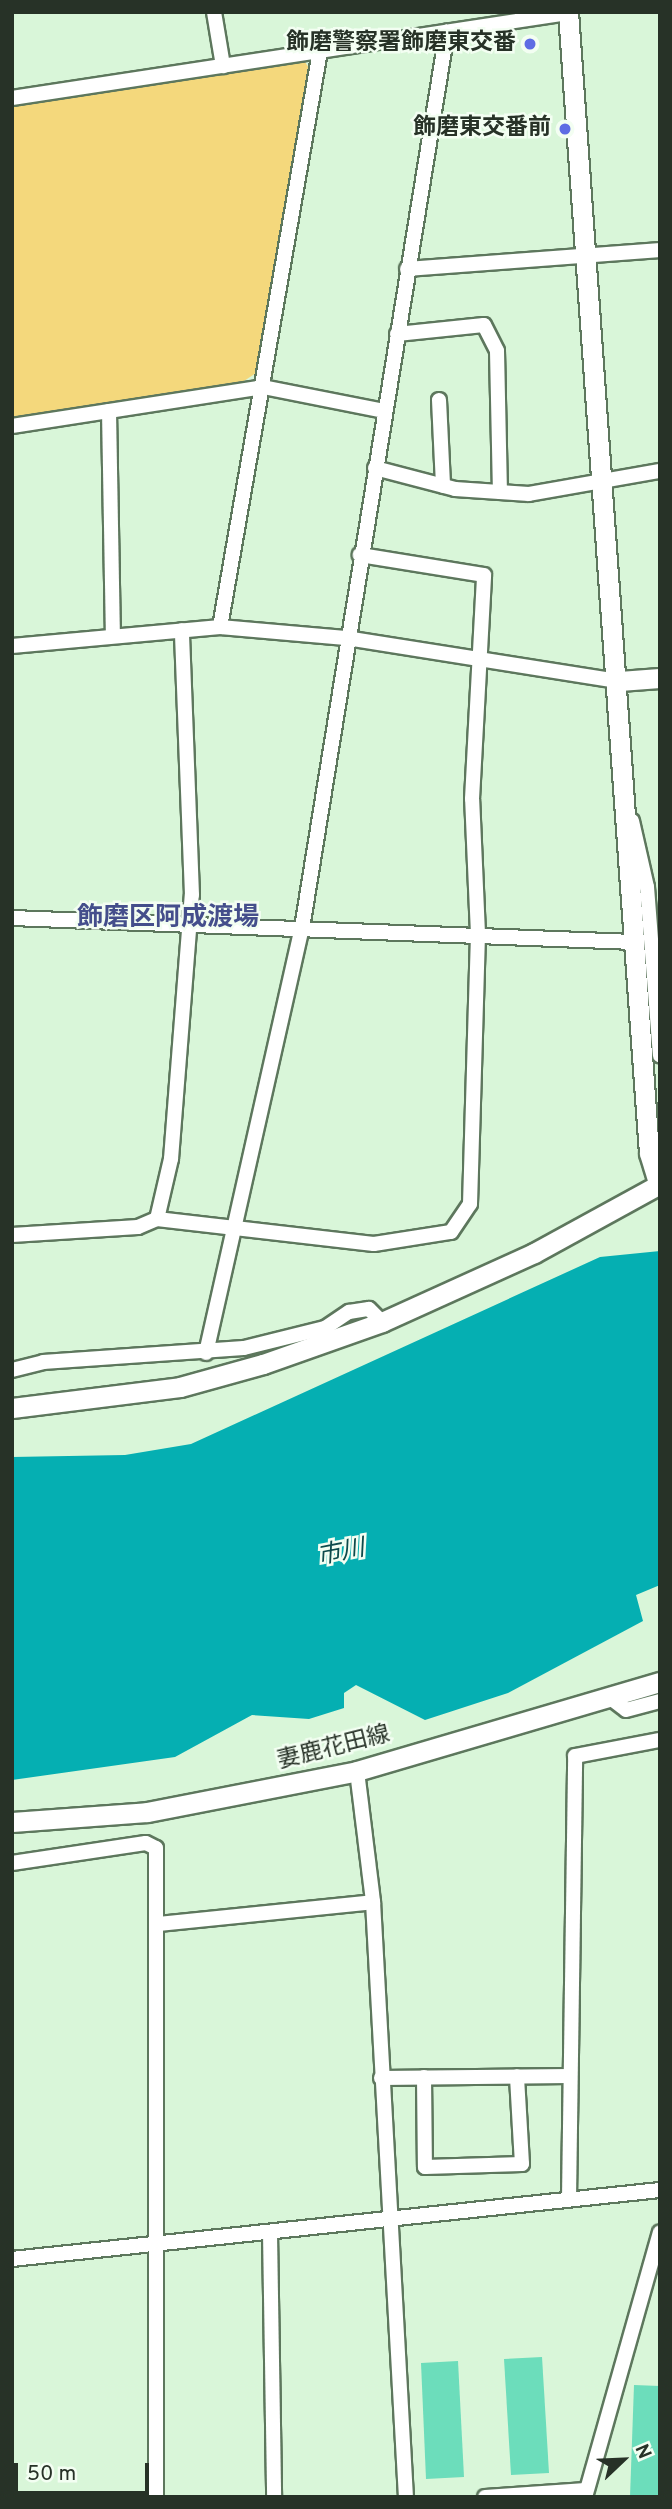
<!DOCTYPE html>
<html>
<head>
<meta charset="utf-8">
<style>
  body { margin:0 }
  #map { position:relative; width:672px; height:2509px; overflow:hidden; background:#d9f6d9; font-family:Overpass,"Noto Sans JP",sans-serif }
  div>[style] { position:absolute }
  .green>* { inset:0; background:#f4d87c }
  .water>* { inset:0; background:#05afb2 }
  .building>* { inset:0; background:#6cddbb }
  .roads { filter:drop-shadow(2px 0 #5d775d) drop-shadow(-2px 0 #5d775d) drop-shadow(0 2px #5d775d) drop-shadow(0 -2px #5d775d) }
  .street>* { height:14px; margin:-7px; padding:0 7px; transform-origin:7px; border-radius:7px; background:#fff }
  .secondary>* { height:19px; margin:-9.5px; padding:0 9.5px; transform-origin:9.5px; border-radius:9.5px; background:#fff }
  .dots>* { width:19px; height:19px; translate:-50% -50%; box-sizing:border-box; border:4px solid #f3fef2; border-radius:50% }
  span { translate:-50% -50%; white-space:nowrap; text-align:center; line-height:1.15; -webkit-text-stroke:5px #f3fef2; paint-order:stroke }
  .poi-label { font-size:23px; color:#273227; font-weight:700 }
  .right { translate:-100% -50%; text-align:right }
  .street-label { font-size:23px; color:#273227 }
  .water-label { font-size:24px; color:#0d4a4b; font-style:italic }
  .quarter-label { font-size:26px; color:#444e8b; font-weight:700 }
  .frame { position:absolute; inset:0; border:14px solid #273227; pointer-events:none }
  .north { position:absolute; left:588px; top:2425px; width:70px; height:70px; -webkit-text-stroke:5px #f3fef2; paint-order:stroke; rotate:67deg; font-size:19px; font-weight:700; line-height:28px; text-align:center; color:#273227 }
  .north::after { content:''; display:block; margin:auto; width:24px; height:32px; background:#273227; clip-path:polygon(50% 0,100% 100%,50% 72%,0 100%) }
  .scale { position:absolute; left:14px; top:2463px; width:135px; height:32px; box-sizing:border-box; border:4px solid #273227; border-top:0; padding-left:9px; font-size:21px; line-height:24px; white-space:nowrap; color:#273227; -webkit-text-stroke:5px #f3fef2; paint-order:stroke }
</style>
</head>
<body>
<div id="map">
  <div class="green">
    <i style="clip-path:polygon(303px 59px,309px 68px,256px 373px,244px 381px,12px 418px,12px 102px)"></i>
  </div>
  <div class="water">
    <i style="clip-path:polygon(660px 1251px,660px 1585px,636px 1595px,643px 1621px,508px 1693px,425px 1720px,356px 1685px,344px 1693px,344px 1708px,309px 1719px,252px 1715px,175px 1757px,12px 1780px,12px 1457px,125px 1455px,191px 1444px,600px 1257px)"></i>
  </div>
  <div class="building">
    <i style="clip-path:polygon(542px 2357px,549px 2473px,511px 2475px,504px 2359px)"></i>
    <i style="clip-path:polygon(458px 2361px,464px 2477px,426px 2479px,421px 2363px)"></i>
    <i style="clip-path:polygon(634px 2385px,660px 2386px,660px 2497px,630px 2497px)"></i>
  </div>
  <div class="roads">
    <div class="street">
      <i style="left:214px;top:12px;width:55px;rotate:80.5deg"></i>
      <i style="left:12px;top:98px;width:562px;rotate:-8.69deg"></i>
      <i style="left:407px;top:269px;width:254px;rotate:-4.3deg"></i>
      <i style="left:397px;top:334px;width:87px;rotate:-5.9deg"></i>
      <i style="left:484px;top:325px;width:29px;rotate:63deg"></i>
      <i style="left:497px;top:351px;width:141px;rotate:88.8deg"></i>
      <i style="left:439px;top:400px;width:86px;rotate:87.3deg"></i>
      <i style="left:109px;top:411px;width:224px;rotate:89deg"></i>
      <i style="left:12px;top:426px;width:254px;rotate:-8.8deg"></i>
      <i style="left:263px;top:387px;width:123px;rotate:11.2deg"></i>
      <i style="left:375px;top:468px;width:83px;rotate:14.7deg"></i>
      <i style="left:455px;top:489px;width:74px;rotate:3.9deg"></i>
      <i style="left:529px;top:494px;width:133px;rotate:-10deg"></i>
      <i style="left:220px;top:627px;width:585px;rotate:-80.15deg"></i>
      <i style="left:12px;top:646px;width:209px;rotate:-5.2deg"></i>
      <i style="left:220px;top:627px;width:126px;rotate:5deg"></i>
      <i style="left:346px;top:638px;width:276px;rotate:9deg"></i>
      <i style="left:632px;top:821px;width:68px;rotate:77.2deg"></i>
      <i style="left:647px;top:887px;width:169px;rotate:85.6deg"></i>
      <i style="left:12px;top:918px;width:622px;rotate:2.21deg"></i>
      <i style="left:157px;top:1219px;width:62px;rotate:-76.9deg"></i>
      <i style="left:171px;top:1159px;width:265px;rotate:-85.5deg"></i>
      <i style="left:192px;top:895px;width:265px;rotate:-92.2deg"></i>
      <i style="left:12px;top:1235px;width:126px;rotate:-3.6deg"></i>
      <i style="left:138px;top:1227px;width:21px;rotate:-23deg"></i>
      <i style="left:157px;top:1219px;width:218px;rotate:6.6deg"></i>
      <i style="left:374px;top:1244px;width:78px;rotate:-8.9deg"></i>
      <i style="left:451px;top:1232px;width:34px;rotate:-56deg"></i>
      <i style="left:470px;top:1204px;width:270px;rotate:-88.3deg"></i>
      <i style="left:478px;top:934px;width:135px;rotate:-92.5deg"></i>
      <i style="left:472px;top:799px;width:224px;rotate:-86.9deg"></i>
      <i style="left:484px;top:575px;width:126px;rotate:-170.8deg"></i>
      <i style="left:206px;top:1353px;width:436px;rotate:-77.3deg"></i>
      <i style="left:302px;top:928px;width:908px;rotate:-80.81deg"></i>
      <i style="left:12px;top:1370px;width:32px;rotate:-14deg"></i>
      <i style="left:43px;top:1362px;width:201px;rotate:-4deg"></i>
      <i style="left:244px;top:1348px;width:83px;rotate:-13.9deg"></i>
      <i style="left:325px;top:1328px;width:29px;rotate:-34deg"></i>
      <i style="left:349px;top:1312px;width:20px;rotate:-9deg"></i>
      <i style="left:369px;top:1309px;width:18px;rotate:45deg"></i>
      <i style="left:609px;top:1697px;width:21px;rotate:37deg"></i>
      <i style="left:626px;top:1710px;width:35px;rotate:-15deg"></i>
      <i style="left:357px;top:1771px;width:132px;rotate:83deg"></i>
      <i style="left:373px;top:1902px;width:596px;rotate:86.83deg"></i>
      <i style="left:12px;top:1863px;width:135px;rotate:-8.5deg"></i>
      <i style="left:146px;top:1843px;width:11px;rotate:27deg"></i>
      <i style="left:156px;top:1848px;width:649px;rotate:90deg"></i>
      <i style="left:158px;top:1924px;width:216px;rotate:-5.8deg"></i>
      <i style="left:424px;top:2077px;width:90px;rotate:89.4deg"></i>
      <i style="left:425px;top:2167px;width:97px;rotate:-1.8deg"></i>
      <i style="left:522px;top:2164px;width:88px;rotate:-93.3deg"></i>
      <i style="left:381px;top:2078px;width:189px;rotate:-0.6deg"></i>
      <i style="left:569px;top:2199px;width:443px;rotate:-89.2deg"></i>
      <i style="left:575px;top:1756px;width:86px;rotate:-10.7deg"></i>
      <i style="left:270px;top:2233px;width:264px;rotate:89.1deg"></i>
      <i style="left:12px;top:2259px;width:652px;rotate:-6.08deg"></i>
      <i style="left:485px;top:2497px;width:101px;rotate:-4deg"></i>
      <i style="left:585px;top:2497px;width:275px;rotate:-74.2deg"></i>
    </div>
    <div class="secondary">
      <i style="left:568px;top:12px;width:1144px;rotate:85.94deg"></i>
      <i style="left:649px;top:1153px;width:34px;rotate:73deg"></i>
      <i style="left:619px;top:681px;width:41px;rotate:-4.2deg"></i>
      <i style="left:12px;top:1408px;width:169px;rotate:-7.1deg"></i>
      <i style="left:180px;top:1387px;width:86px;rotate:-15.5deg"></i>
      <i style="left:263px;top:1364px;width:126px;rotate:-19.4deg"></i>
      <i style="left:382px;top:1322px;width:167px;rotate:-24.4deg"></i>
      <i style="left:534px;top:1253px;width:144px;rotate:-28.7deg"></i>
      <i style="left:12px;top:1822px;width:135px;rotate:-4.2deg"></i>
      <i style="left:147px;top:1812px;width:214px;rotate:-11deg"></i>
      <i style="left:357px;top:1771px;width:316px;rotate:-16.4deg"></i>
    </div>
  </div>
  <div class="dots">
    <i style="left:530px;top:44px;background:#5f6ce4"></i>
    <i style="left:565px;top:129px;background:#5f6ce4"></i>
  </div>
  <div class="poi-label">
    <span class="right" style="left:516px;top:44px">飾磨警察署飾磨東交番</span>
    <span class="right" style="left:551px;top:129px">飾磨東交番前</span>
  </div>
  <div class="street-label">
    <span style="left:334px;top:1749px;rotate:-14deg">妻鹿花田線</span>
  </div>
  <div class="water-label">
    <span style="left:341px;top:1554px;rotate:-11deg">市川</span>
  </div>
  <div class="quarter-label">
    <span style="left:168px;top:919px">飾磨区阿成渡場</span>
  </div>
  <div class="frame"></div>
  <div class="north">N</div>
  <div class="scale">50 m</div>
</div>
</body>
</html>
